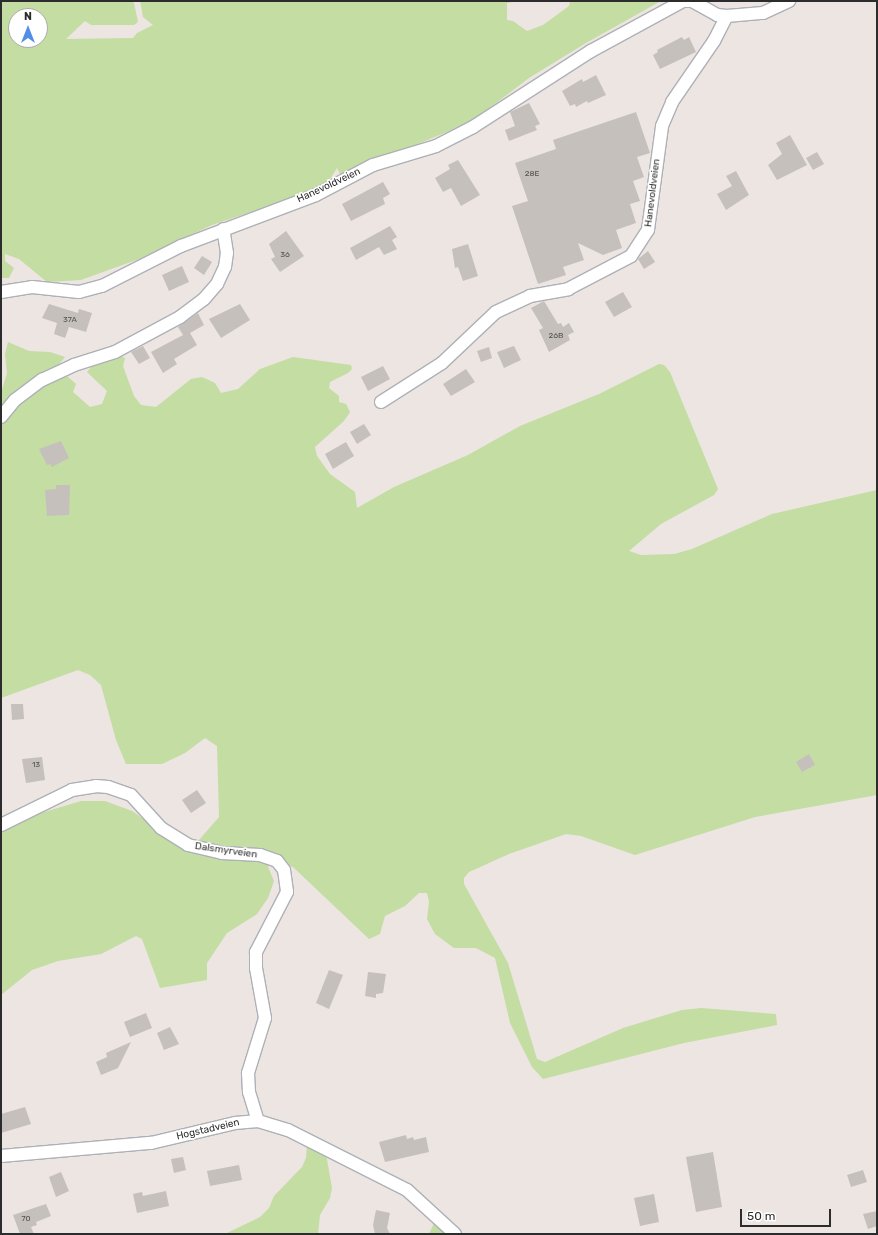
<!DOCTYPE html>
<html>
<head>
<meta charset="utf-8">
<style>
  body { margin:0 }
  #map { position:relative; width:878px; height:1235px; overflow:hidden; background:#ece5e1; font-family:Rubik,sans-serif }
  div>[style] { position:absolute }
  .green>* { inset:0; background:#c3dda3 }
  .building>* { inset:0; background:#c5c0bc }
  .roads { filter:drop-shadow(1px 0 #adb1b7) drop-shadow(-1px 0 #adb1b7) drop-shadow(0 1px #adb1b7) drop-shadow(0 -1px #adb1b7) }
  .street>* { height:12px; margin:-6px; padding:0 6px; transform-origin:6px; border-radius:6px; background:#fff }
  span { translate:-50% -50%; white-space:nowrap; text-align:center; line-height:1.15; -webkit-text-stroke:3.5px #fff; paint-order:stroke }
  .number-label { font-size:8px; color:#525150 }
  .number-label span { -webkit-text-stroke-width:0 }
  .street-label { font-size:10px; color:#2c2c2c }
  .frame { position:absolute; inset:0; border:2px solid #2c2c2c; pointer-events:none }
  .north { position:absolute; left:8px; top:8px; width:40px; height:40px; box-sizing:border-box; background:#fff; border:1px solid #ababab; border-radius:50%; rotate:0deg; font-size:11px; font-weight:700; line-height:16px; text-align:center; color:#2c2c2c }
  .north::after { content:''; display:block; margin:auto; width:14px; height:18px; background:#528ee8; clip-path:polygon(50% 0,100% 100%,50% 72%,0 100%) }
  .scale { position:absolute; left:740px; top:1209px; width:91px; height:18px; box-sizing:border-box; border:2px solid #2c2c2c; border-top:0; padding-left:5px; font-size:12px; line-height:14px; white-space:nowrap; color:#2c2c2c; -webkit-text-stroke:3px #fff; paint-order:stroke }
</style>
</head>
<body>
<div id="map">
  <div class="green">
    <i style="clip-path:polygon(evenodd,1px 1px,133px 1px,134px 3px,138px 22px,134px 25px,91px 25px,85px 21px,66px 39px,133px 38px,137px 33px,153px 25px,143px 17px,140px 1px,518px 1px,507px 3px,507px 20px,513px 21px,527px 31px,543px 25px,569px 6px,570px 1px,661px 1px,586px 43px,529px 78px,475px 119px,449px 131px,341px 176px,337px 168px,325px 187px,212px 225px,139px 259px,81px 280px,47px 282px,19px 259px,5px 254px,5px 261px,14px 268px,9px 278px,1px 278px,1px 1px,16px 16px,40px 16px,40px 40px,16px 40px,16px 16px)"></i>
    <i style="clip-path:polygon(8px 342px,29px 351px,50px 352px,65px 357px,48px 378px,52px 382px,67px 376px,76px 384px,73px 392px,90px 407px,102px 404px,107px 391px,87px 372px,93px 365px,119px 355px,125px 358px,123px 366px,134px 396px,141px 405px,156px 407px,191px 379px,202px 377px,215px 383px,221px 393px,238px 389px,260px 369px,293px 357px,351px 365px,352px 369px,348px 373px,330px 382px,329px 388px,339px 396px,339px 402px,346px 404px,350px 412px,344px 421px,315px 447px,317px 456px,330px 474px,355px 492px,357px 508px,394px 487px,468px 455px,520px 426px,599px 394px,659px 364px,664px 365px,670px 372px,718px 489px,714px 495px,661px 524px,629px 551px,641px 555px,674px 554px,692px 549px,772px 514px,877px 490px,877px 795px,755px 817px,635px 855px,581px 836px,566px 834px,509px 854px,469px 872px,464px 878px,464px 884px,508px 963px,537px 1059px,545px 1062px,623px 1028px,682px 1010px,701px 1008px,776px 1014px,777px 1025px,684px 1043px,543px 1079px,532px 1067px,510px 1023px,495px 958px,476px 948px,454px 948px,435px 934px,427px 919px,429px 902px,427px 893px,419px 893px,405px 906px,385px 916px,380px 934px,369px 939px,293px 867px,274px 859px,268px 867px,274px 881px,268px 898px,257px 914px,227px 933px,207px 963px,207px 980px,160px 988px,142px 939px,136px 936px,101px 954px,58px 961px,32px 970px,1px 995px,1px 825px,81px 801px,105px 801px,132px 811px,184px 847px,199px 840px,219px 817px,217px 746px,205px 738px,185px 753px,162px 764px,126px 764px,116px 740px,101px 685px,90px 675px,78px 670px,1px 698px,1px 393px,7px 373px,5px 354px)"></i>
    <i style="clip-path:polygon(307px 1145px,326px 1154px,332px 1188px,330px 1198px,320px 1215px,318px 1234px,225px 1234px,260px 1217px,269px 1208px,274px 1196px,302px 1167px,306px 1158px)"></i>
    <i style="clip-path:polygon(434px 1223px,445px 1234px,429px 1234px)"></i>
  </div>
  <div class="building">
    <i style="clip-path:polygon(682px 37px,684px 40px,689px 37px,696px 52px,660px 69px,653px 55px,658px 52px,657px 50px)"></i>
    <i style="clip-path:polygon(596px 75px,606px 95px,588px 103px,587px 101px,576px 107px,575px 104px,570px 106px,562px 91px,582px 79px,583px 82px)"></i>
    <i style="clip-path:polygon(529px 103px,540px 124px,535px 126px,537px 130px,509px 141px,505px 130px,515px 126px,510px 112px)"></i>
    <i style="clip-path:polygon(636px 112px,650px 153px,637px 157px,644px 177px,633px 181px,640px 201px,630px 204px,636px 223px,616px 230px,622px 248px,603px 255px,578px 243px,584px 260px,563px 267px,566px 275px,538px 284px,512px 206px,528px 201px,515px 163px,556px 149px,553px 140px)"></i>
    <i style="clip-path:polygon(790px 135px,807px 165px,777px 180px,768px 165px,782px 154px,776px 143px)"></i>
    <i style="clip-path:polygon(817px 152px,824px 164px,813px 170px,806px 158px)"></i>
    <i style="clip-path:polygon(458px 160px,480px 195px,461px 206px,451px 188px,443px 192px,435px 178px,450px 169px,448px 165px)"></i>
    <i style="clip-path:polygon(736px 171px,749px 195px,726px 210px,717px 194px,732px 186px,726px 176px)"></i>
    <i style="clip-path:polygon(383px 182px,390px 194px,383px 198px,385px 204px,351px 221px,342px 204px)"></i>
    <i style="clip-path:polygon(390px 226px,397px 237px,392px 240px,397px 249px,384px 255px,379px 247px,356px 260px,350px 248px)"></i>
    <i style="clip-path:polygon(286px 231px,304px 256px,280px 272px,271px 259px,275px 257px,269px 244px)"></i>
    <i style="clip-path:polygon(468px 244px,478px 276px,463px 281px,458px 267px,455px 268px,452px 249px)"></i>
    <i style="clip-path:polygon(648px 251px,655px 262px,644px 269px,638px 259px)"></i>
    <i style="clip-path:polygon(202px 256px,212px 262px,204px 275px,194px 268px)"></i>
    <i style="clip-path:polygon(182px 266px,189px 282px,169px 291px,162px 275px)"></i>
    <i style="clip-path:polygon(623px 292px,632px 307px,614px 317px,605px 302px)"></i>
    <i style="clip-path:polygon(544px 301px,558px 324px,561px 323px,563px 327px,569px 323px,574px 332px,568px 335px,570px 340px,549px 352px,539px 330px,543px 328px,531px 308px)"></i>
    <i style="clip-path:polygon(49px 304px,78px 313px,79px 309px,92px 313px,86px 332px,69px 327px,65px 338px,54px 334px,57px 323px,42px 318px)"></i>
    <i style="clip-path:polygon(240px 304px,250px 320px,221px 338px,209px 319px)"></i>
    <i style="clip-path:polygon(198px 313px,204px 325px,190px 333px,197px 345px,174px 359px,177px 364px,163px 373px,151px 352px,183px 335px,178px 327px)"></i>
    <i style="clip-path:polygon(143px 346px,150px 358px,139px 364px,131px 352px)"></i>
    <i style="clip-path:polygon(514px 346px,521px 360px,504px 368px,497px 352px)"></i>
    <i style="clip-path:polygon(489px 347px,492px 358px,481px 362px,477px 351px)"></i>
    <i style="clip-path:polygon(383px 366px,390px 379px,368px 391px,361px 377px)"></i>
    <i style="clip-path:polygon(466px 369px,475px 382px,451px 396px,443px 384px)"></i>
    <i style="clip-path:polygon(364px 424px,371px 435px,357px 444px,350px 432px)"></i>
    <i style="clip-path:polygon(61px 441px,69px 458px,52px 467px,50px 464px,47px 465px,39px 449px)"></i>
    <i style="clip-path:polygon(346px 442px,354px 456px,333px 469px,325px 454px)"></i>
    <i style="clip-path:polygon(56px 485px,70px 485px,69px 515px,47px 516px,45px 490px,56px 489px)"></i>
    <i style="clip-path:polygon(11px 704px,23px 704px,24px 719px,12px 720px)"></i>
    <i style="clip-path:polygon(809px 754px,815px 765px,802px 772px,796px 762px)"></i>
    <i style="clip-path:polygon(42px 757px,45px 780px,26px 783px,22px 759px)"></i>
    <i style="clip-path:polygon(197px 790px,206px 803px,191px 813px,182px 800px)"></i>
    <i style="clip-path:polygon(329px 970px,343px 975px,329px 1009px,316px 1003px)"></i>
    <i style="clip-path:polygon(368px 972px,386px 974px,383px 993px,376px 994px,376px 998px,365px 996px)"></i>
    <i style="clip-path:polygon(146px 1013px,152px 1028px,130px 1037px,124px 1022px)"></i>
    <i style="clip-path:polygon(170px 1027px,179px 1044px,164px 1050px,157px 1033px)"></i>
    <i style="clip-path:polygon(131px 1042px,118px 1068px,101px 1075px,96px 1062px,107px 1057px,106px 1053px)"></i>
    <i style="clip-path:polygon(25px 1107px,31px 1124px,1px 1133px,1px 1114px)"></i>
    <i style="clip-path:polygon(406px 1135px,407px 1139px,413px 1137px,414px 1140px,426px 1137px,429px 1152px,385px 1162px,379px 1142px)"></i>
    <i style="clip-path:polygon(713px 1152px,722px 1207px,696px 1212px,686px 1157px)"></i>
    <i style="clip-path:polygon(183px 1157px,186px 1170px,174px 1173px,171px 1159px)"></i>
    <i style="clip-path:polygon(239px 1165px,242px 1180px,210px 1186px,207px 1171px)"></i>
    <i style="clip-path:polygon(863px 1170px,867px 1182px,851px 1187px,847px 1175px)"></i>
    <i style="clip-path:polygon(61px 1172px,69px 1191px,56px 1197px,49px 1177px)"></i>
    <i style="clip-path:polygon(166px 1191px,169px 1206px,137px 1213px,133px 1194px,142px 1192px,143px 1196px)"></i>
    <i style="clip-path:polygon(654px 1194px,659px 1222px,640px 1226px,634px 1198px)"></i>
    <i style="clip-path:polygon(46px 1204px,51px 1216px,36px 1222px,37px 1225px,31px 1227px,34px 1234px,20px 1234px,13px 1215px)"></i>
    <i style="clip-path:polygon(376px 1210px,390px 1213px,387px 1228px,390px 1234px,375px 1234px,373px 1225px)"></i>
    <i style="clip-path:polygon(877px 1211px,877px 1226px,868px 1229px,863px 1214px)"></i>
  </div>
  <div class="roads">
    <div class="street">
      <i style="left:685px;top:1px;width:7px"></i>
      <i style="left:692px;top:1px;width:29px;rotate:29deg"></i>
      <i style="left:717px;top:15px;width:10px;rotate:6deg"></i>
      <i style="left:727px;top:16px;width:36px;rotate:-5deg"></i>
      <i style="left:763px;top:13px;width:29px;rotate:-25deg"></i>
      <i style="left:1px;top:292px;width:31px;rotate:-9deg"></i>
      <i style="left:32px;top:287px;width:47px;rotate:6.1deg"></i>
      <i style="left:79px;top:292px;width:24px;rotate:-15deg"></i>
      <i style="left:102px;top:286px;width:89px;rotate:-26.9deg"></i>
      <i style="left:181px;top:246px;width:144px;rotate:-20.7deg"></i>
      <i style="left:316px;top:195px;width:64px;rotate:-27.8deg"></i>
      <i style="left:373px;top:165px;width:66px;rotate:-16.8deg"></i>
      <i style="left:436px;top:146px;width:42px;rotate:-27.2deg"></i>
      <i style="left:473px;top:127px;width:140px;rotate:-32.8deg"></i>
      <i style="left:591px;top:51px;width:105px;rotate:-28.5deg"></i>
      <i style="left:381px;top:402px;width:72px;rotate:-32.6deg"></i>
      <i style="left:442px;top:363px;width:74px;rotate:-43.4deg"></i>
      <i style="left:496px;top:312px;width:38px;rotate:-25deg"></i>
      <i style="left:530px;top:296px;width:39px;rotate:-10deg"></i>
      <i style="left:568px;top:289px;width:71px;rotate:-27.6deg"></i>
      <i style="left:631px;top:256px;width:31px;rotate:-57deg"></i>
      <i style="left:648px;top:230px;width:105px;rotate:-82.3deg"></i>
      <i style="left:662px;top:126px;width:26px;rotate:-67deg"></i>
      <i style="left:672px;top:102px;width:74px;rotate:-55.5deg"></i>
      <i style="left:714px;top:41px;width:28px;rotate:-63deg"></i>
      <i style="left:1px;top:417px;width:22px;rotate:-51deg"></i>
      <i style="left:15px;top:400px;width:34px;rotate:-37deg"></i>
      <i style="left:42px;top:380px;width:35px;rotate:-25deg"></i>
      <i style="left:74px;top:365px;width:43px;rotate:-17.6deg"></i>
      <i style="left:115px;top:352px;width:74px;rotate:-28.3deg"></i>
      <i style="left:180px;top:317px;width:30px;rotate:-37deg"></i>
      <i style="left:204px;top:299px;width:20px;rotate:-49deg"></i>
      <i style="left:217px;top:284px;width:19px;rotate:-65deg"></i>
      <i style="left:225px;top:267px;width:14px;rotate:-82deg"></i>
      <i style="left:227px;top:253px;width:24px;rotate:-99deg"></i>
      <i style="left:1px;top:825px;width:79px;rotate:-26.2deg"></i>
      <i style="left:72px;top:790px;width:24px;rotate:-9deg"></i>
      <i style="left:96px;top:786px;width:12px;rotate:5deg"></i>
      <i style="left:108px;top:787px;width:24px;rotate:19deg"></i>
      <i style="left:131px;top:795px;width:45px;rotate:47.7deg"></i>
      <i style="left:161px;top:828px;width:32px;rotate:32deg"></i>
      <i style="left:188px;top:845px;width:35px;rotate:13deg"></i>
      <i style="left:222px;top:853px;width:38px;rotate:3deg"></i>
      <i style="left:260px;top:855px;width:18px;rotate:19deg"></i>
      <i style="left:277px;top:861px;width:11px;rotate:52deg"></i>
      <i style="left:284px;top:870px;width:22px;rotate:82deg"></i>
      <i style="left:287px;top:892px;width:68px;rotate:117.3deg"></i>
      <i style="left:256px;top:952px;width:16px;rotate:90deg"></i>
      <i style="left:256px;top:968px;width:51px;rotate:79.8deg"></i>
      <i style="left:265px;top:1018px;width:58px;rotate:107.2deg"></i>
      <i style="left:248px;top:1073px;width:19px;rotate:87deg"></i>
      <i style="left:249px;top:1092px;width:30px;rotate:73deg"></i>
      <i style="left:1px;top:1156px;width:151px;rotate:-5deg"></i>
      <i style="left:151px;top:1143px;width:86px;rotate:-13.4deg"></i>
      <i style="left:235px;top:1123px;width:23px;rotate:-5deg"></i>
      <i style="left:258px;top:1121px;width:31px;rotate:17deg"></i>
      <i style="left:288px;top:1130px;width:133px;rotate:26.8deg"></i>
      <i style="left:407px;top:1190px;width:65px;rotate:42.5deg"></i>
    </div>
  </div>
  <div class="number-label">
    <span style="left:532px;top:174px">28E</span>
    <span style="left:285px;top:255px">36</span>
    <span style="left:70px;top:320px">37A</span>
    <span style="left:556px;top:336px">26B</span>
    <span style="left:36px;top:765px">13</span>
    <span style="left:26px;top:1219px">70</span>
  </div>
  <div class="street-label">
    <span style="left:329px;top:186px;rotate:-25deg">Hanevoldveien</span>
    <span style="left:653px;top:193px;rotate:-83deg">Hanevoldveien</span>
    <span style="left:226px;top:851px;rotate:8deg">Dalsmyrveien</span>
    <span style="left:208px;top:1130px;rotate:-13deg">Hogstadveien</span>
  </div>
  <div class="frame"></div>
  <div class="north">N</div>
  <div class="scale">50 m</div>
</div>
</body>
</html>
